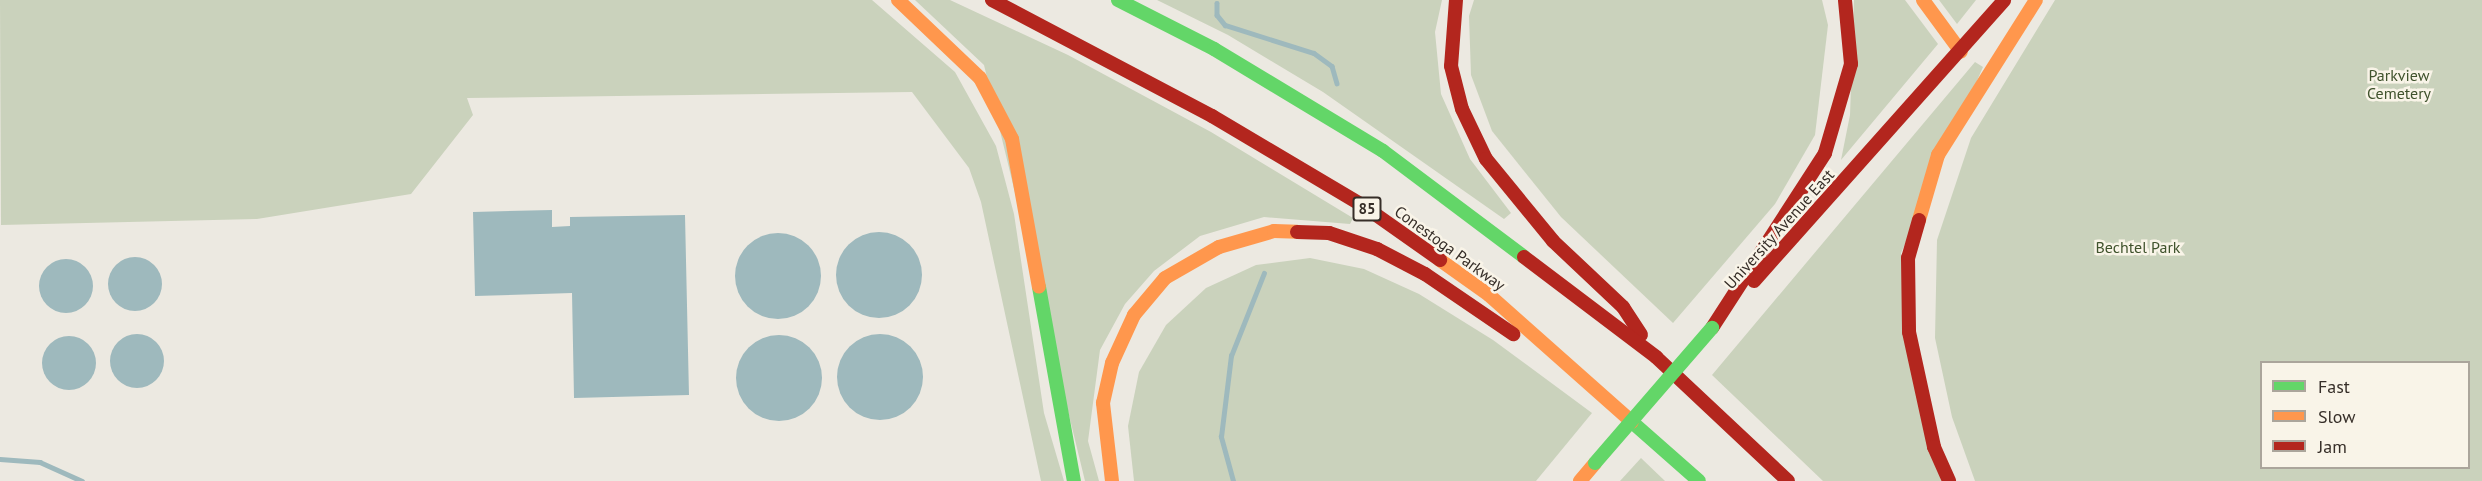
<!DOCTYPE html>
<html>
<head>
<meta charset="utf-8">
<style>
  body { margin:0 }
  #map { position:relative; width:2482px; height:481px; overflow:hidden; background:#ece9e1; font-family:"PT Sans",sans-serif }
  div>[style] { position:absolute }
  .green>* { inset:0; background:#cad2bc }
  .water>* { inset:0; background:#9eb9bd }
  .round { border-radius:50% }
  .stream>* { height:4.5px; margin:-2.25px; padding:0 2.25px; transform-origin:2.25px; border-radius:2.25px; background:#9eb9bd }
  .fast>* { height:14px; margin:-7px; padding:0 7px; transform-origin:7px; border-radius:7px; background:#63d668 }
  .slow>* { height:14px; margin:-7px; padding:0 7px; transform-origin:7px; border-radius:7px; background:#ff974d }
  .jam>* { height:14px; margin:-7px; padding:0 7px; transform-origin:7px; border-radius:7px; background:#b3261e }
  .fast-bridge>* { height:14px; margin:-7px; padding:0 7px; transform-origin:7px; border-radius:7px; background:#63d668 }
  span { translate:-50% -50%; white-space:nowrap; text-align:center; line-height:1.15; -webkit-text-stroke:5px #f9f4e8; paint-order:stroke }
  .shield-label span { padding:2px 4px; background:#f9f4e8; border:2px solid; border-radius:4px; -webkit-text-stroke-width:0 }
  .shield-label { font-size:15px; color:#362e28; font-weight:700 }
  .park-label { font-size:16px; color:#40532d }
  .street-label { font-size:16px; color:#362e28 }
  .legend { position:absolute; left:2260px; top:361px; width:210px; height:108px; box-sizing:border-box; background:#f9f4e8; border:2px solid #aba59b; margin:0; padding:8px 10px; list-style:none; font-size:18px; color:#362e28 }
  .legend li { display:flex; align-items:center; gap:12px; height:30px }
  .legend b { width:30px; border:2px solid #aba59b }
</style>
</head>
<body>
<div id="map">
  <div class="green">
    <i style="clip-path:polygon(0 0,872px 0,955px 72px,996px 146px,1014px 214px,1044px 413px,1064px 481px,1041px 481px,981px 202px,969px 168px,912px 92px,467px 98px,473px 115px,411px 194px,257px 219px,1px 225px)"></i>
    <i style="clip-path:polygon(915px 0,950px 0,1068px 55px,1211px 132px,1353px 218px,1350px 224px,1264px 217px,1200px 236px,1154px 271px,1125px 304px,1100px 350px,1088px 441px,1099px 481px,1085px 481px,984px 65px)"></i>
    <i style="clip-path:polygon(1157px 0,1442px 0,1435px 32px,1441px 94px,1470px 159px,1511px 213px,1504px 219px,1323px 92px,1228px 35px)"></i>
    <i style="clip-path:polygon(1474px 0,1822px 0,1828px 25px,1815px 135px,1775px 204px,1673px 323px,1561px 217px,1492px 131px,1471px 75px,1469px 16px)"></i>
    <i style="clip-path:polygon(1854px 0,1905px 0,1938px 44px,1841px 160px,1850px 115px)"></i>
    <i style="clip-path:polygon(1939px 0,1976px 0,1957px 24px)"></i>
    <i style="clip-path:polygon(evenodd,2055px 0,2482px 0,2482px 481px,1975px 481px,1952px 417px,1935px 338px,1937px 240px,1971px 138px,2055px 0,2262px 362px,2468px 362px,2468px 468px,2262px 468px,2262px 362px)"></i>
    <i style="clip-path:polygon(1975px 62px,1983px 67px,1901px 253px,1941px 481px,1823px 481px,1712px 375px)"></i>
    <i style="clip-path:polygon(1310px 258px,1364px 269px,1419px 294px,1493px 340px,1592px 413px,1536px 481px,1134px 481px,1128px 426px,1139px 372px,1166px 325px,1206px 288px,1256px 265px)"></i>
    <i style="clip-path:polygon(1641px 458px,1665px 481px,1620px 481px)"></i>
  </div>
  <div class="water">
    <i style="clip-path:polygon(552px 210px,552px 227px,570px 226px,570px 217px,685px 215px,689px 395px,574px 398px,572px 293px,475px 296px,473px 212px)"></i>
    <i class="round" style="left:836px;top:232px;width:86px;height:86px"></i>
    <i class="round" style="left:735px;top:233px;width:86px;height:86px"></i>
    <i class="round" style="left:108px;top:257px;width:54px;height:54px"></i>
    <i class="round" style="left:39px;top:259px;width:54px;height:54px"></i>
    <i class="round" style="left:837px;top:334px;width:86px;height:86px"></i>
    <i class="round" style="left:110px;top:334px;width:54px;height:54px"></i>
    <i class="round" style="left:736px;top:335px;width:86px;height:86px"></i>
    <i class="round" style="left:42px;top:336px;width:54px;height:54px"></i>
  </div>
  <div class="stream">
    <i style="left:1217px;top:3px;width:12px;rotate:90deg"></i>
    <i style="left:1217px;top:15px;width:13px;rotate:51deg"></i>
    <i style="left:1225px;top:25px;width:93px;rotate:17.5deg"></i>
    <i style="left:1314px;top:53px;width:22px;rotate:36deg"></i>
    <i style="left:1332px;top:66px;width:18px;rotate:74deg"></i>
    <i style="left:0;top:459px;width:40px;rotate:4.3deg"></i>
    <i style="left:40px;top:462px;width:46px;rotate:24.3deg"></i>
    <i style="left:1233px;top:481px;width:46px;rotate:-105.3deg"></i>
    <i style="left:1221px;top:437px;width:82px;rotate:-83deg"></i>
    <i style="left:1231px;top:356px;width:89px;rotate:-68.3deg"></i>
  </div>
  <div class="fast">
    <i style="left:1118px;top:0;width:108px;rotate:27deg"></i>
    <i style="left:1214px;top:49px;width:197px;rotate:31.1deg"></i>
    <i style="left:1383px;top:151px;width:176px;rotate:36.9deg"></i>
    <i style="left:1039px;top:287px;width:197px;rotate:79.8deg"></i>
    <i style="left:1632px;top:422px;width:89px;rotate:41.4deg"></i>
  </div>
  <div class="slow">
    <i style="left:898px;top:0;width:113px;rotate:43.6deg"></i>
    <i style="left:980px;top:78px;width:69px;rotate:62.3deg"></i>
    <i style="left:1012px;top:139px;width:150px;rotate:79.7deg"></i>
    <i style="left:1923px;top:0;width:64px;rotate:53.8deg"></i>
    <i style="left:1919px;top:220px;width:68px;rotate:-73.7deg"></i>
    <i style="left:1938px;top:155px;width:183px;rotate:-57.7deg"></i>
    <i style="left:1440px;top:260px;width:60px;rotate:35.5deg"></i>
    <i style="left:1489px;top:295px;width:191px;rotate:41.6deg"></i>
    <i style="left:1112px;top:481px;width:79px;rotate:-96.6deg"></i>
    <i style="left:1103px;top:403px;width:41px;rotate:-77.3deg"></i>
    <i style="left:1112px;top:363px;width:53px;rotate:-65.4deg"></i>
    <i style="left:1134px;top:315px;width:48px;rotate:-50deg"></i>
    <i style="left:1165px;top:278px;width:62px;rotate:-29.9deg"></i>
    <i style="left:1219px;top:247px;width:57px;rotate:-16.2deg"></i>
    <i style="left:1274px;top:231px;width:23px;rotate:2deg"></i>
    <i style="left:1580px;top:481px;width:23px;rotate:-50deg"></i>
  </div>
  <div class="jam">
    <i style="left:992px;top:0;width:249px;rotate:27.8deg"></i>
    <i style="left:1212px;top:116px;width:178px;rotate:30.7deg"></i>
    <i style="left:1365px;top:207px;width:92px;rotate:35.2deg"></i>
    <i style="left:1456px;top:0;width:66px;rotate:94.3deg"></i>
    <i style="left:1451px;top:66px;width:44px;rotate:75.7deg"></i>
    <i style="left:1462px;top:109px;width:55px;rotate:64.4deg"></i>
    <i style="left:1486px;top:159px;width:106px;rotate:50.7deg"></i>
    <i style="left:1553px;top:241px;width:96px;rotate:43.3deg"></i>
    <i style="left:1623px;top:307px;width:33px;rotate:57deg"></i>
    <i style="left:1919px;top:220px;width:40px;rotate:106deg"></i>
    <i style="left:1908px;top:258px;width:74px;rotate:89.2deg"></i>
    <i style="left:1909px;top:332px;width:118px;rotate:77.7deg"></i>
    <i style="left:1934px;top:447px;width:37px;rotate:66deg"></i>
    <i style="left:1297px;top:232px;width:32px;rotate:2deg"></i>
    <i style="left:1329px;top:233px;width:51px;rotate:18.4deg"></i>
    <i style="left:1377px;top:249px;width:54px;rotate:27.5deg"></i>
    <i style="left:1425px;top:274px;width:107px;rotate:34.3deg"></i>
    <i style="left:1524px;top:257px;width:166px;rotate:37.1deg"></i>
    <i style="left:1656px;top:357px;width:181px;rotate:43.2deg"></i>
    <i style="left:1754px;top:281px;width:376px;rotate:-48.3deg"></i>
    <i style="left:1712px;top:328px;width:208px;rotate:-57.1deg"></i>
    <i style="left:1825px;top:153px;width:93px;rotate:-73.7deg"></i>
    <i style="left:1851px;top:64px;width:64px;rotate:-95.4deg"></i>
  </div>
  <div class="fast-bridge">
    <i style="left:1595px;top:463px;width:179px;rotate:-49.1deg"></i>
  </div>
  <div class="shield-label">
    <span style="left:1367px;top:209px">85</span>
  </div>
  <div class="park-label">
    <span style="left:2399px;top:84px">Parkview<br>Cemetery</span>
    <span style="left:2138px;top:247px">Bechtel Park</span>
  </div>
  <div class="street-label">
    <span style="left:1779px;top:229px;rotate:-48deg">University Avenue East</span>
    <span style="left:1450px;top:248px;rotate:36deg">Conestoga Parkway</span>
  </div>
  <ul class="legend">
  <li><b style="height:8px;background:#63d668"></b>Fast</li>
  <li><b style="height:8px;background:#ff974d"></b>Slow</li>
  <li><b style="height:8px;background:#b3261e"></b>Jam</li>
  </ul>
</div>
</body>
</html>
